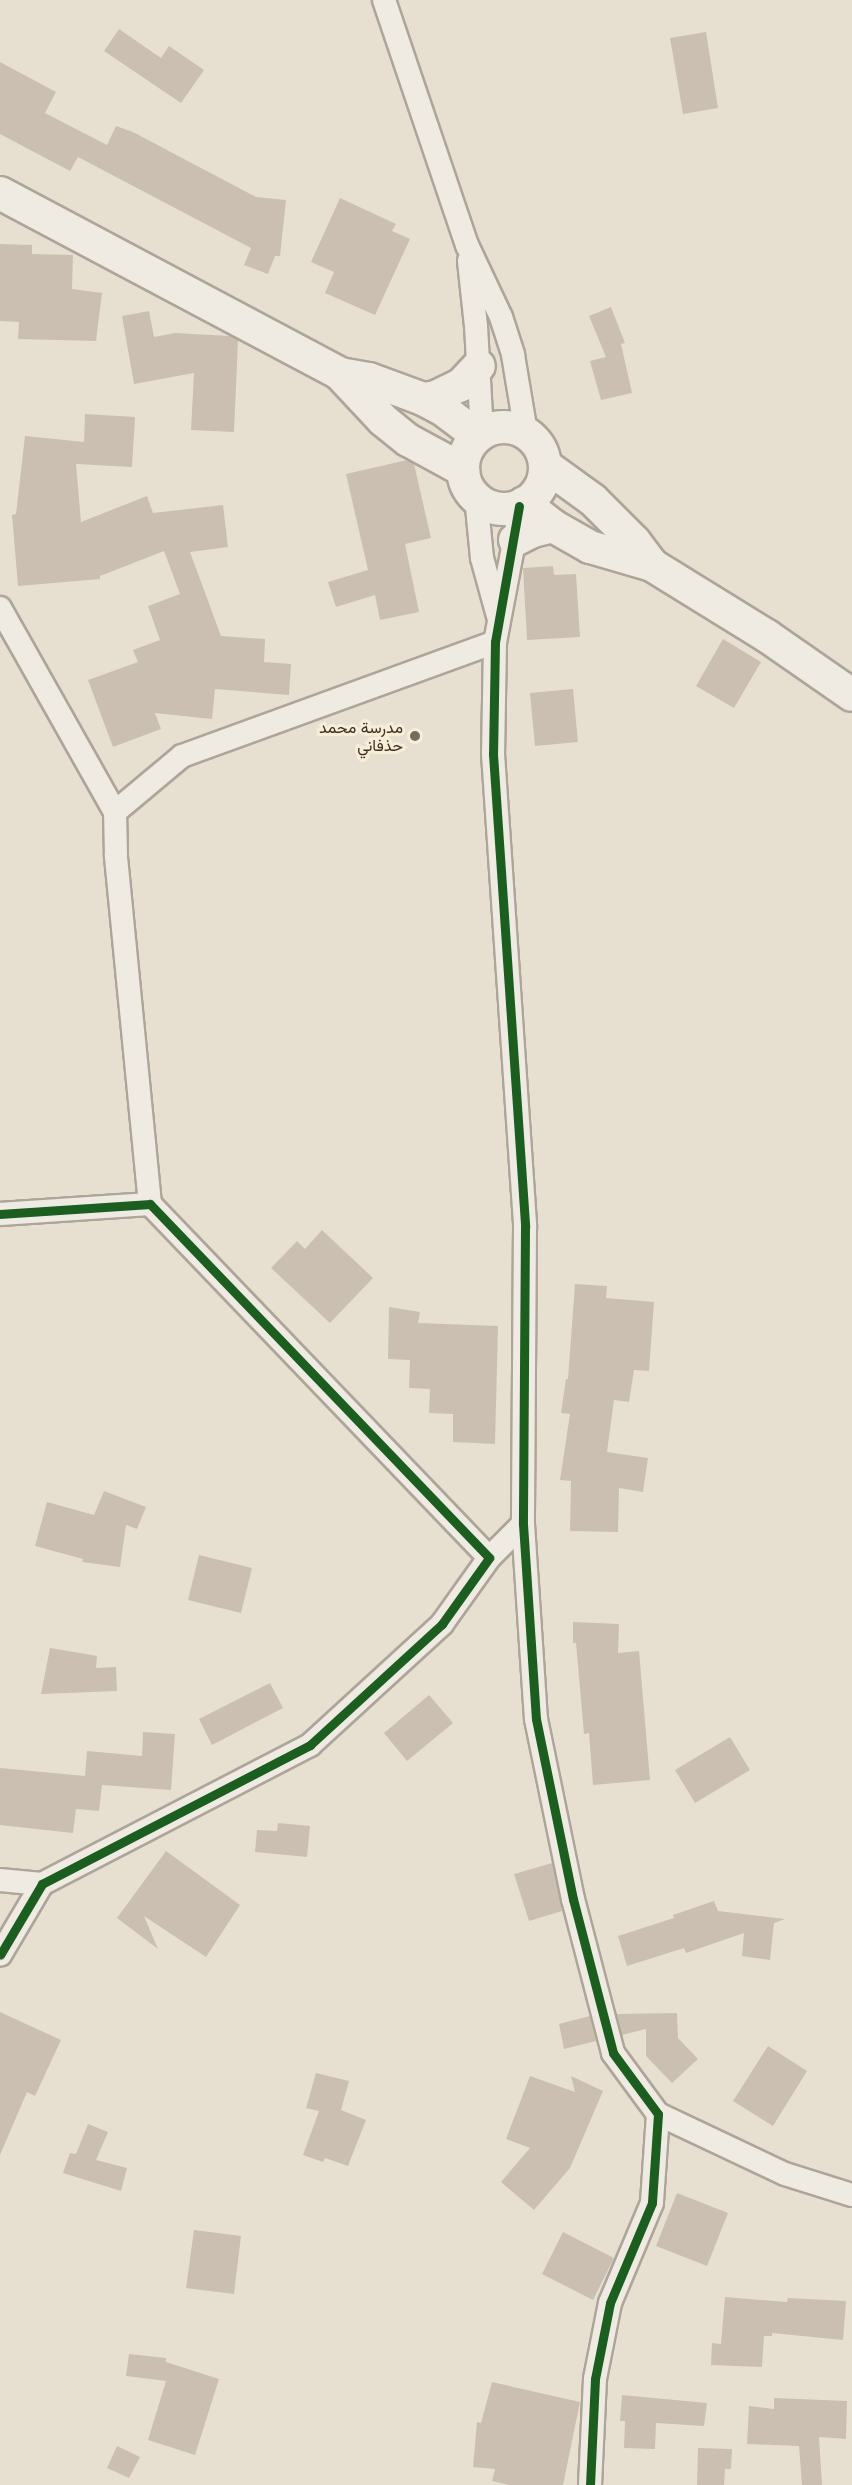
<!DOCTYPE html>
<html>
<head>
<meta charset="utf-8">
<style>
  body { margin:0 }
  #map { position:relative; width:852px; height:2485px; overflow:hidden; background:#e7e0d1; font-family:"Libre Baskerville",Vazirmatn,serif }
  div>[style] { position:absolute }
  .building>* { inset:0; background:#cbbfb2 }
  .roads { filter:drop-shadow(2px 0 #ada599) drop-shadow(-2px 0 #ada599) drop-shadow(0 2px #ada599) drop-shadow(0 -2px #ada599) }
  .street>* { height:22px; margin:-11px; padding:0 11px; transform-origin:11px; border-radius:11px; background:#efebe3 }
  .secondary>* { height:32px; margin:-16px; padding:0 16px; transform-origin:16px; border-radius:16px; background:#efebe3 }
  .secondary>.ring { margin:-16px; padding:0; box-sizing:content-box; background:none; border:32px solid #efebe3; border-radius:50% }
  .cycleway>* { height:9px; margin:-4.5px; padding:0 4.5px; transform-origin:4.5px; border-radius:4.5px; background:#1b5e20 }
  .dots>* { width:16px; height:16px; translate:-50% -50%; box-sizing:border-box; border:3px solid #f7eed8; border-radius:50% }
  span { translate:-50% -50%; white-space:nowrap; text-align:center; line-height:1.15; -webkit-text-stroke:6px #f7eed8; paint-order:stroke }
  .poi-label { font-size:16px; color:#3d2e20 }
  .right { translate:-100% -50%; text-align:right }
</style>
</head>
<body>
<div id="map">
  <div class="building">
    <i style="clip-path:polygon(119px 29px,161px 58px,169px 46px,204px 70px,181px 103px,104px 51px)"></i>
    <i style="clip-path:polygon(706px 32px,718px 108px,683px 114px,670px 38px)"></i>
    <i style="clip-path:polygon(0 62px,56px 92px,45px 113px,107px 145px,116px 126px,133px 132px,256px 197px,286px 200px,280px 256px,275px 256px,268px 274px,244px 265px,251px 248px,78px 157px,70px 171px,0 134px)"></i>
    <i style="clip-path:polygon(340px 198px,396px 224px,392px 231px,410px 239px,375px 315px,325px 293px,334px 272px,311px 262px)"></i>
    <i style="clip-path:polygon(0 244px,32px 245px,32px 254px,73px 255px,72px 289px,102px 293px,96px 341px,18px 339px,19px 322px,0 321px)"></i>
    <i style="clip-path:polygon(611px 307px,625px 343px,621px 344px,632px 393px,601px 400px,590px 361px,606px 357px,589px 316px)"></i>
    <i style="clip-path:polygon(149px 311px,154px 337px,175px 333px,230px 336px,238px 340px,234px 432px,191px 430px,194px 373px,134px 384px,122px 316px)"></i>
    <i style="clip-path:polygon(85px 414px,135px 417px,132px 467px,76px 464px,81px 522px,147px 496px,153px 513px,223px 505px,228px 547px,190px 552px,221px 636px,265px 639px,264px 662px,291px 664px,289px 695px,215px 689px,212px 719px,155px 713px,161px 729px,113px 747px,88px 680px,138px 662px,133px 650px,160px 640px,148px 606px,180px 594px,164px 551px,100px 576px,100px 579px,18px 586px,12px 515px,16px 514px,25px 436px,84px 442px)"></i>
    <i style="clip-path:polygon(407px 460px,414px 464px,431px 538px,405px 544px,419px 612px,380px 620px,375px 595px,336px 607px,328px 582px,368px 570px,346px 474px)"></i>
    <i style="clip-path:polygon(553px 566px,554px 575px,576px 574px,580px 637px,527px 640px,523px 568px)"></i>
    <i style="clip-path:polygon(723px 639px,761px 662px,734px 708px,696px 686px)"></i>
    <i style="clip-path:polygon(573px 689px,578px 742px,535px 746px,530px 693px)"></i>
    <i style="clip-path:polygon(322px 1230px,373px 1278px,330px 1323px,271px 1268px,297px 1241px,305px 1249px)"></i>
    <i style="clip-path:polygon(575px 1284px,607px 1286px,606px 1298px,654px 1302px,649px 1371px,634px 1370px,629px 1402px,614px 1400px,607px 1452px,648px 1458px,643px 1492px,619px 1488px,618px 1532px,570px 1531px,571px 1481px,560px 1480px,570px 1414px,561px 1413px,566px 1379px,568px 1379px)"></i>
    <i style="clip-path:polygon(389px 1307px,420px 1312px,418px 1323px,498px 1326px,495px 1444px,453px 1442px,453px 1414px,429px 1413px,430px 1389px,409px 1388px,410px 1360px,388px 1359px)"></i>
    <i style="clip-path:polygon(104px 1491px,146px 1507px,137px 1529px,126px 1525px,120px 1567px,82px 1562px,83px 1559px,35px 1546px,47px 1502px,94px 1515px)"></i>
    <i style="clip-path:polygon(199px 1555px,252px 1568px,241px 1613px,188px 1600px)"></i>
    <i style="clip-path:polygon(573px 1622px,619px 1624px,618px 1653px,639px 1651px,650px 1780px,593px 1785px,589px 1733px,584px 1734px,576px 1643px,573px 1643px)"></i>
    <i style="clip-path:polygon(50px 1648px,97px 1656px,96px 1668px,116px 1667px,117px 1691px,41px 1694px)"></i>
    <i style="clip-path:polygon(270px 1683px,283px 1708px,212px 1745px,199px 1719px)"></i>
    <i style="clip-path:polygon(429px 1695px,453px 1723px,407px 1761px,384px 1733px)"></i>
    <i style="clip-path:polygon(143px 1732px,175px 1734px,171px 1790px,102px 1785px,99px 1811px,76px 1809px,73px 1833px,0 1825px,0 1768px,85px 1776px,87px 1751px,142px 1756px)"></i>
    <i style="clip-path:polygon(730px 1737px,750px 1770px,695px 1803px,675px 1770px)"></i>
    <i style="clip-path:polygon(278px 1823px,310px 1826px,307px 1857px,255px 1852px,257px 1830px,277px 1831px)"></i>
    <i style="clip-path:polygon(166px 1851px,240px 1905px,206px 1957px,144px 1916px,158px 1949px,117px 1918px)"></i>
    <i style="clip-path:polygon(552px 1863px,562px 1911px,529px 1921px,514px 1874px)"></i>
    <i style="clip-path:polygon(714px 1901px,718px 1911px,785px 1919px,774px 1923px,770px 1960px,742px 1956px,744px 1933px,686px 1953px,684px 1948px,627px 1966px,618px 1936px,674px 1918px,673px 1915px)"></i>
    <i style="clip-path:polygon(0 2012px,61px 2040px,35px 2096px,27px 2092px,0 2155px)"></i>
    <i style="clip-path:polygon(677px 2013px,678px 2038px,698px 2059px,672px 2083px,646px 2056px,646px 2029px,622px 2035px,617px 2014px)"></i>
    <i style="clip-path:polygon(590px 2016px,596px 2041px,564px 2049px,559px 2024px)"></i>
    <i style="clip-path:polygon(768px 2046px,807px 2071px,773px 2126px,733px 2101px)"></i>
    <i style="clip-path:polygon(316px 2073px,349px 2081px,341px 2110px,366px 2120px,348px 2166px,325px 2158px,323px 2162px,303px 2155px,319px 2111px,306px 2108px)"></i>
    <i style="clip-path:polygon(530px 2076px,575px 2092px,571px 2076px,603px 2091px,570px 2168px,534px 2210px,501px 2182px,530px 2148px,506px 2139px)"></i>
    <i style="clip-path:polygon(88px 2124px,108px 2132px,96px 2160px,127px 2168px,121px 2191px,63px 2173px,70px 2153px,76px 2154px)"></i>
    <i style="clip-path:polygon(677px 2193px,728px 2213px,707px 2266px,656px 2246px)"></i>
    <i style="clip-path:polygon(194px 2230px,241px 2236px,234px 2294px,186px 2288px)"></i>
    <i style="clip-path:polygon(563px 2232px,614px 2258px,593px 2300px,542px 2274px)"></i>
    <i style="clip-path:polygon(725px 2297px,787px 2302px,788px 2298px,846px 2301px,843px 2340px,772px 2333px,772px 2336px,764px 2336px,762px 2367px,711px 2365px,712px 2343px,721px 2344px)"></i>
    <i style="clip-path:polygon(129px 2354px,166px 2358px,166px 2362px,219px 2379px,195px 2455px,148px 2440px,166px 2381px,126px 2376px)"></i>
    <i style="clip-path:polygon(492px 2382px,580px 2402px,563px 2485px,509px 2485px,492px 2481px,495px 2469px,473px 2467px,477px 2422px,481px 2423px)"></i>
    <i style="clip-path:polygon(622px 2395px,707px 2403px,704px 2426px,656px 2423px,655px 2449px,624px 2448px,625px 2421px,620px 2421px)"></i>
    <i style="clip-path:polygon(774px 2398px,847px 2401px,846px 2439px,819px 2437px,822px 2485px,802px 2485px,799px 2446px,747px 2444px,749px 2406px,774px 2409px)"></i>
    <i style="clip-path:polygon(117px 2446px,140px 2457px,129px 2478px,107px 2468px)"></i>
    <i style="clip-path:polygon(698px 2448px,732px 2449px,731px 2469px,725px 2469px,724px 2485px,697px 2485px)"></i>
  </div>
  <div class="roads">
    <div class="street">
      <i style="left:384px;top:0;width:259px;rotate:71.3deg"></i>
      <i style="left:467px;top:245px;width:80px;rotate:64.7deg"></i>
      <i style="left:501px;top:317px;width:40px;rotate:72deg"></i>
      <i style="left:513px;top:355px;width:79px;rotate:80.5deg"></i>
      <i style="left:469px;top:261px;width:65px;rotate:83.9deg"></i>
      <i style="left:476px;top:326px;width:107px;rotate:86.8deg"></i>
      <i style="left:476px;top:497px;width:61px;rotate:84.4deg"></i>
      <i style="left:482px;top:558px;width:60px;rotate:74.6deg"></i>
      <i style="left:517px;top:526px;width:118px;rotate:100.7deg"></i>
      <i style="left:495px;top:642px;width:112px;rotate:91deg"></i>
      <i style="left:493px;top:754px;width:474px;rotate:86.1deg"></i>
      <i style="left:525px;top:1227px;width:297px;rotate:90.4deg"></i>
      <i style="left:523px;top:1524px;width:195px;rotate:86.2deg"></i>
      <i style="left:536px;top:1719px;width:184px;rotate:78.4deg"></i>
      <i style="left:573px;top:1899px;width:159px;rotate:75.4deg"></i>
      <i style="left:613px;top:2053px;width:76px;rotate:53.6deg"></i>
      <i style="left:658px;top:2114px;width:89px;rotate:93.9deg"></i>
      <i style="left:652px;top:2203px;width:108px;rotate:112.8deg"></i>
      <i style="left:610px;top:2303px;width:77px;rotate:101.2deg"></i>
      <i style="left:595px;top:2379px;width:106px;rotate:92.7deg"></i>
      <i style="left:0;top:608px;width:234px;rotate:60.6deg"></i>
      <i style="left:150px;top:1204px;width:351px;rotate:-95.6deg"></i>
      <i style="left:116px;top:855px;width:43px;rotate:-91.3deg"></i>
      <i style="left:115px;top:812px;width:87px;rotate:-39.9deg"></i>
      <i style="left:182px;top:756px;width:333px;rotate:-20deg"></i>
      <i style="left:0;top:1214px;width:150px;rotate:-3.8deg"></i>
      <i style="left:150px;top:1204px;width:490px;rotate:46.2deg"></i>
      <i style="left:489px;top:1558px;width:81px;rotate:125.5deg"></i>
      <i style="left:442px;top:1624px;width:179px;rotate:137.5deg"></i>
      <i style="left:310px;top:1745px;width:302px;rotate:152.6deg"></i>
      <i style="left:42px;top:1884px;width:82px;rotate:120.6deg"></i>
      <i style="left:489px;top:1558px;width:48px;rotate:-45deg"></i>
      <i style="left:0;top:1880px;width:42px;rotate:5.4deg"></i>
      <i style="left:658px;top:2114px;width:140px;rotate:25.3deg"></i>
      <i style="left:785px;top:2174px;width:70px;rotate:17.4deg"></i>
    </div>
    <div class="secondary">
      <i style="left:0;top:193px;width:385px;rotate:28deg"></i>
      <i style="left:340px;top:374px;width:29px;rotate:10deg"></i>
      <i style="left:369px;top:379px;width:58px;rotate:20.3deg"></i>
      <i style="left:423px;top:399px;width:21px;rotate:28deg"></i>
      <i style="left:442px;top:409px;width:45px;rotate:36.9deg"></i>
      <i style="left:340px;top:374px;width:63px;rotate:46.9deg"></i>
      <i style="left:383px;top:420px;width:32px;rotate:39deg"></i>
      <i style="left:408px;top:440px;width:63px;rotate:28.6deg"></i>
      <i style="left:423px;top:399px;width:13px;rotate:-9deg"></i>
      <i style="left:436px;top:397px;width:28px;rotate:-26deg"></i>
      <i style="left:461px;top:385px;width:26px;rotate:-47deg"></i>
      <i class="ring" style="left:463px;top:427px;width:50px;height:50px"></i>
      <i style="left:546px;top:466px;width:58px;rotate:35.9deg"></i>
      <i style="left:593px;top:500px;width:58px;rotate:45deg"></i>
      <i style="left:634px;top:541px;width:30px;rotate:53deg"></i>
      <i style="left:524px;top:503px;width:37px;rotate:38deg"></i>
      <i style="left:553px;top:526px;width:43px;rotate:29.6deg"></i>
      <i style="left:590px;top:547px;width:65px;rotate:16.2deg"></i>
      <i style="left:652px;top:565px;width:135px;rotate:31.7deg"></i>
      <i style="left:767px;top:636px;width:103px;rotate:34.8deg"></i>
      <i style="left:515px;top:540px;width:20px;rotate:-27deg"></i>
      <i style="left:533px;top:531px;width:21px;rotate:-14deg"></i>
    </div>
  </div>
  <div class="cycleway">
    <i style="left:519px;top:506px;width:138px;rotate:100deg"></i>
    <i style="left:495px;top:642px;width:112px;rotate:91deg"></i>
    <i style="left:493px;top:754px;width:474px;rotate:86.1deg"></i>
    <i style="left:525px;top:1227px;width:297px;rotate:90.4deg"></i>
    <i style="left:523px;top:1524px;width:195px;rotate:86.2deg"></i>
    <i style="left:536px;top:1719px;width:184px;rotate:78.4deg"></i>
    <i style="left:573px;top:1899px;width:159px;rotate:75.4deg"></i>
    <i style="left:613px;top:2053px;width:76px;rotate:53.6deg"></i>
    <i style="left:658px;top:2114px;width:89px;rotate:93.9deg"></i>
    <i style="left:652px;top:2203px;width:108px;rotate:112.8deg"></i>
    <i style="left:610px;top:2303px;width:77px;rotate:101.2deg"></i>
    <i style="left:595px;top:2379px;width:106px;rotate:92.7deg"></i>
    <i style="left:0;top:1214px;width:150px;rotate:-3.8deg"></i>
    <i style="left:150px;top:1204px;width:490px;rotate:46.2deg"></i>
    <i style="left:489px;top:1558px;width:81px;rotate:125.5deg"></i>
    <i style="left:442px;top:1624px;width:179px;rotate:137.5deg"></i>
    <i style="left:310px;top:1745px;width:302px;rotate:152.6deg"></i>
    <i style="left:42px;top:1884px;width:82px;rotate:120.6deg"></i>
  </div>
  <div class="dots">
    <i style="left:415px;top:736px;background:#786c5e"></i>
  </div>
  <div class="poi-label">
    <span class="right" style="left:403px;top:736px">مدرسة محمد<br>حذفاني</span>
  </div>
</div>
</body>
</html>
